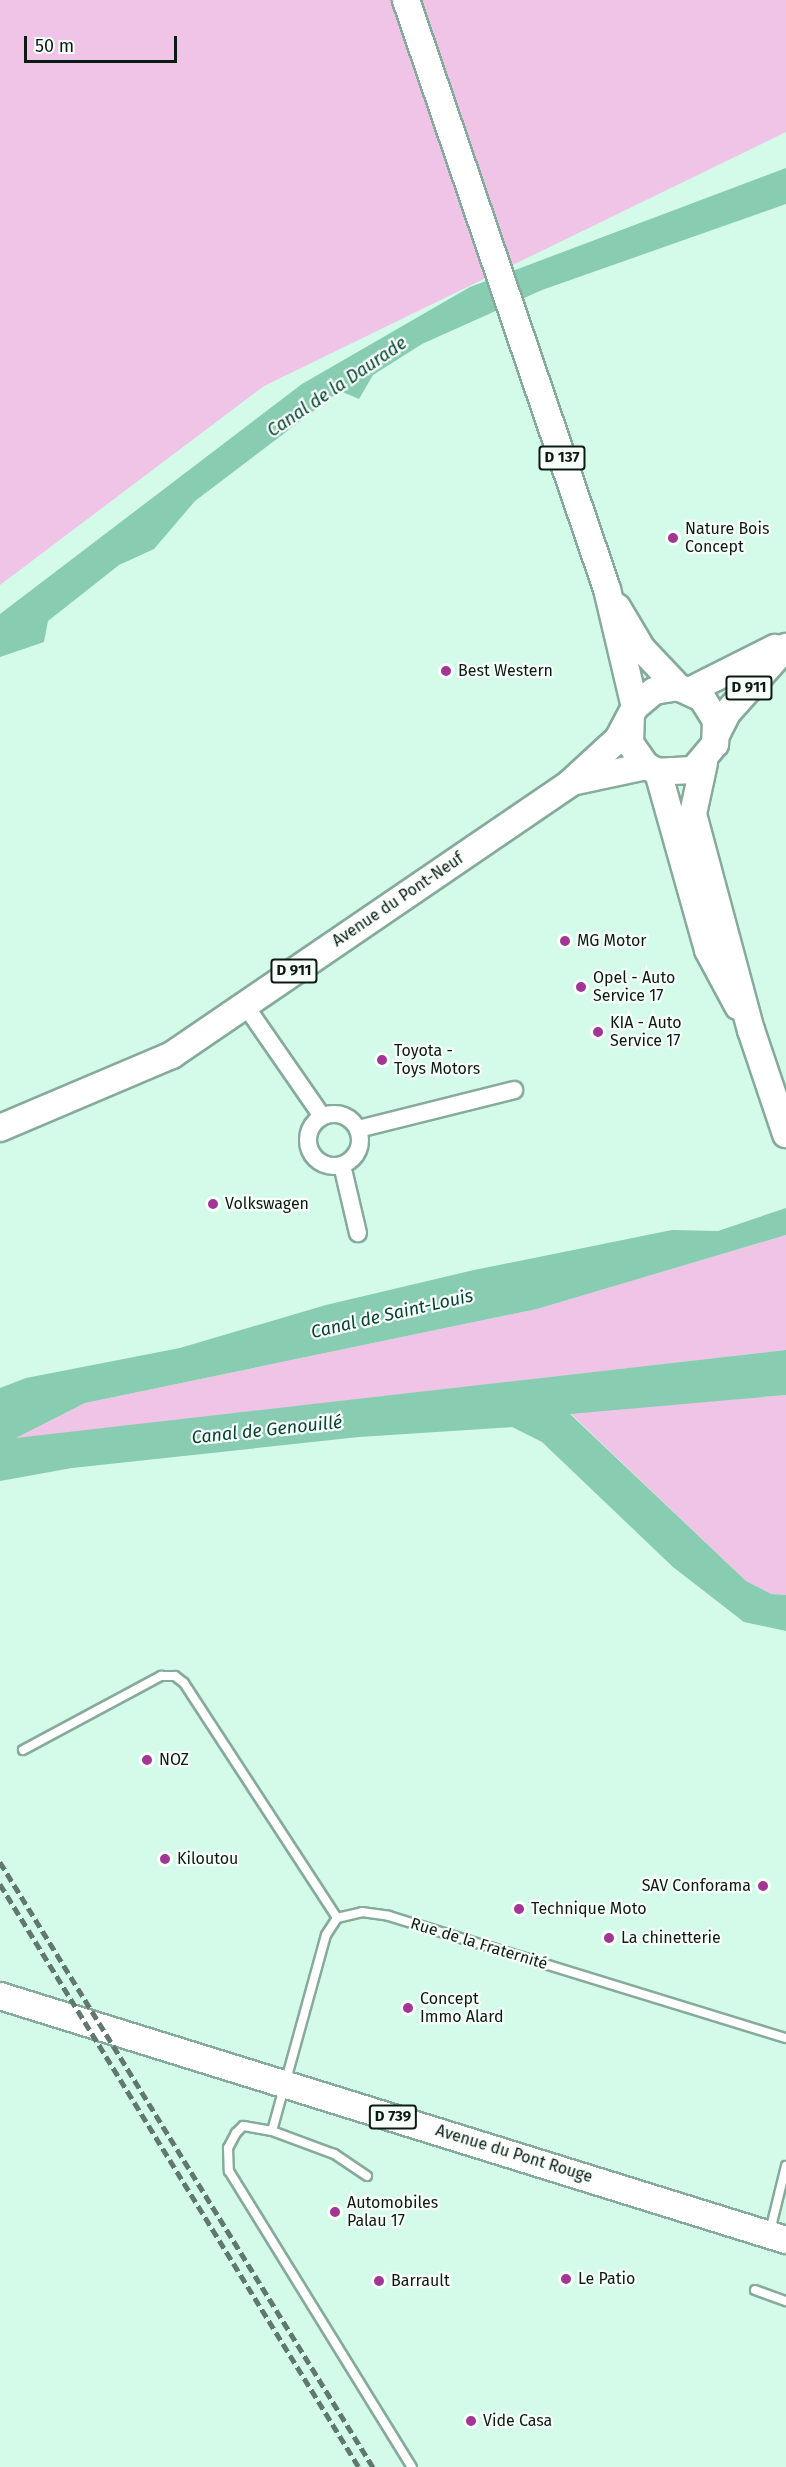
<!DOCTYPE html>
<html>
<head>
<meta charset="utf-8">
<style>
  body { margin:0 }
  #map { position:relative; width:786px; height:2467px; overflow:hidden; background:#d4fae9; font-family:"Fira Sans",sans-serif }
  div>[style] { position:absolute }
  .green>* { inset:0; background:#efc4e6 }
  .water>* { inset:0; background:#88ccb1 }
  .roads { filter:drop-shadow(2px 0 #86aa9b) drop-shadow(-2px 0 #86aa9b) drop-shadow(0 2px #86aa9b) drop-shadow(0 -2px #86aa9b) }
  .service>* { height:8px; margin:-4px; padding:0 4px; transform-origin:4px; border-radius:4px; background:#fff }
  .minor>* { height:16px; margin:-8px; padding:0 8px; transform-origin:8px; border-radius:8px; background:#fff }
  .minor>.ring { margin:-8px; padding:0; box-sizing:content-box; background:none; border:16px solid #fff; border-radius:50% }
  .primary>* { height:26px; margin:-13px; padding:0 13px; transform-origin:13px; border-radius:13px; background:#fff }
  .rail>* { height:4.5px; margin-top:-2.25px; transform-origin:0; background:repeating-linear-gradient(90deg,#60786d 0 9px,transparent 0 13.5px) }
  .dots>* { width:16px; height:16px; translate:-50% -50%; box-sizing:border-box; border:3px solid #f7fffb; border-radius:50% }
  span { translate:-50% -50%; white-space:nowrap; text-align:center; line-height:1.15; -webkit-text-stroke:4.5px #f7fffb; paint-order:stroke }
  .shield-label span { padding:2px 4px; background:#f7fffb; border:2px solid; border-radius:4px; -webkit-text-stroke-width:0 }
  .shield-label { font-size:15px; color:#0c1a14; font-weight:700 }
  .poi-label { font-size:16px; color:#0c1a14 }
  .left { translate:0 -50%; text-align:left }
  .right { translate:-100% -50%; text-align:right }
  .street-label { font-size:16px; color:#0c1a14 }
  .water-label { font-size:18px; color:#084332; font-style:italic }
  .scale { position:absolute; left:24px; top:36px; width:153px; height:27px; box-sizing:border-box; border:3px solid #0c1a14; border-top:0; padding-left:8px; font-size:18px; line-height:21px; white-space:nowrap; color:#0c1a14; -webkit-text-stroke:4px #f7fffb; paint-order:stroke }
</style>
</head>
<body>
<div id="map">
  <div class="green">
    <i style="clip-path:polygon(0 0,786px 0,786px 132px,264px 386px,0 585px)"></i>
    <i style="clip-path:polygon(786px 1235px,786px 1350px,14px 1439px,85px 1403px,537px 1309px)"></i>
    <i style="clip-path:polygon(786px 1395px,786px 1595px,771px 1594px,746px 1581px,570px 1413px)"></i>
  </div>
  <div class="water">
    <i style="clip-path:polygon(786px 168px,786px 204px,542px 290px,422px 344px,373px 375px,359px 399px,340px 391px,195px 501px,154px 549px,119px 565px,48px 621px,44px 642px,0 657px,0 614px,302px 384px,470px 287px)"></i>
    <i style="clip-path:polygon(786px 1208px,786px 1235px,537px 1309px,85px 1403px,16px 1438px,786px 1350px,786px 1395px,570px 1414px,746px 1581px,771px 1594px,786px 1595px,786px 1631px,744px 1622px,673px 1567px,542px 1442px,512px 1427px,359px 1437px,72px 1468px,0 1481px,0 1388px,26px 1378px,180px 1348px,326px 1305px,474px 1270px,672px 1230px,718px 1231px)"></i>
  </div>
  <div class="roads">
    <div class="service">
      <i style="left:23px;top:1750px;width:157px;rotate:-28.2deg"></i>
      <i style="left:161px;top:1676px;width:14px"></i>
      <i style="left:175px;top:1676px;width:11px;rotate:38deg"></i>
      <i style="left:184px;top:1683px;width:280px;rotate:56.9deg"></i>
      <i style="left:272px;top:2131px;width:29px;rotate:-170deg"></i>
      <i style="left:243px;top:2126px;width:10px;rotate:135deg"></i>
      <i style="left:236px;top:2133px;width:17px;rotate:118deg"></i>
      <i style="left:228px;top:2148px;width:23px;rotate:88deg"></i>
      <i style="left:229px;top:2171px;width:348px;rotate:58.3deg"></i>
      <i style="left:367px;top:2176px;width:40px;rotate:-146deg"></i>
      <i style="left:334px;top:2154px;width:66px;rotate:-159.6deg"></i>
      <i style="left:272px;top:2131px;width:203px;rotate:-74.6deg"></i>
      <i style="left:326px;top:1935px;width:20px;rotate:-57deg"></i>
      <i style="left:337px;top:1918px;width:26px;rotate:-13deg"></i>
      <i style="left:362px;top:1912px;width:27px;rotate:8deg"></i>
      <i style="left:389px;top:1916px;width:415px;rotate:17.1deg"></i>
      <i style="left:770px;top:2231px;width:67px;rotate:-76.2deg"></i>
      <i style="left:755px;top:2290px;width:33px;rotate:20deg"></i>
    </div>
    <div class="minor">
      <i style="left:245px;top:1005px;width:135px;rotate:55.3deg"></i>
      <i class="ring" style="left:308px;top:1114px;width:36px;height:36px"></i>
      <i style="left:358px;top:1129px;width:161px;rotate:-14deg"></i>
      <i style="left:342px;top:1165px;width:70px;rotate:76.8deg"></i>
    </div>
    <div class="primary">
      <i style="left:406px;top:0;width:622px;rotate:71.16deg"></i>
      <i style="left:607px;top:589px;width:121px;rotate:76.7deg"></i>
      <i style="left:617px;top:607px;width:49px;rotate:59.2deg"></i>
      <i style="left:642px;top:649px;width:52px;rotate:46.5deg"></i>
      <i style="left:691px;top:690px;width:94px;rotate:-26.6deg"></i>
      <i style="left:717px;top:733px;width:22px;rotate:-63deg"></i>
      <i style="left:727px;top:713px;width:89px;rotate:-48.2deg"></i>
      <i style="left:704px;top:763px;width:52px;rotate:102.2deg"></i>
      <i style="left:693px;top:814px;width:224px;rotate:75deg"></i>
      <i style="left:751px;top:1030px;width:110px;rotate:71.4deg"></i>
      <i style="left:658px;top:772px;width:185px;rotate:74.3deg"></i>
      <i style="left:708px;top:950px;width:64px;rotate:61.8deg"></i>
      <i style="left:576px;top:781px;width:72px;rotate:-12.1deg"></i>
      <i style="left:0;top:1128px;width:187px;rotate:-23deg"></i>
      <i style="left:172px;top:1055px;width:482px;rotate:-34.3deg"></i>
      <i style="left:570px;top:783px;width:65px;rotate:-42.5deg"></i>
      <i style="left:618px;top:739px;width:36px;rotate:-62deg"></i>
      <i style="left:635px;top:707px;width:25px;rotate:-40deg"></i>
      <i style="left:654px;top:691px;width:24px;rotate:-9deg"></i>
      <i style="left:678px;top:687px;width:26px;rotate:25deg"></i>
      <i style="left:702px;top:698px;width:26px;rotate:58deg"></i>
      <i style="left:716px;top:720px;width:24px;rotate:92deg"></i>
      <i style="left:715px;top:744px;width:34px;rotate:130deg"></i>
      <i style="left:693px;top:770px;width:35px;rotate:177deg"></i>
      <i style="left:658px;top:772px;width:13px;rotate:-153deg"></i>
      <i style="left:646px;top:766px;width:28px;rotate:-125deg"></i>
      <i style="left:630px;top:743px;width:27px;rotate:-88deg"></i>
      <i style="left:0;top:1996px;width:823px;rotate:17.25deg"></i>
    </div>
  </div>
  <div class="rail">
    <i style="left:0;top:1862px;width:711px;rotate:58.34deg"></i>
    <i style="left:0;top:1884px;width:685px;rotate:58.38deg"></i>
  </div>
  <div class="dots">
    <i style="left:673px;top:538px;background:#a33695"></i>
    <i style="left:446px;top:671px;background:#a33695"></i>
    <i style="left:565px;top:941px;background:#a33695"></i>
    <i style="left:581px;top:987px;background:#a33695"></i>
    <i style="left:598px;top:1032px;background:#a33695"></i>
    <i style="left:382px;top:1060px;background:#a33695"></i>
    <i style="left:213px;top:1204px;background:#a33695"></i>
    <i style="left:147px;top:1760px;background:#a33695"></i>
    <i style="left:165px;top:1859px;background:#a33695"></i>
    <i style="left:763px;top:1886px;background:#a33695"></i>
    <i style="left:519px;top:1909px;background:#a33695"></i>
    <i style="left:609px;top:1938px;background:#a33695"></i>
    <i style="left:408px;top:2008px;background:#a33695"></i>
    <i style="left:335px;top:2212px;background:#a33695"></i>
    <i style="left:566px;top:2279px;background:#a33695"></i>
    <i style="left:379px;top:2281px;background:#a33695"></i>
    <i style="left:471px;top:2421px;background:#a33695"></i>
  </div>
  <div class="shield-label">
    <span style="left:562px;top:458px">D 137</span>
    <span style="left:749px;top:688px">D 911</span>
    <span style="left:294px;top:971px">D 911</span>
    <span style="left:393px;top:2117px">D 739</span>
  </div>
  <div class="poi-label">
    <span class="left" style="left:685px;top:538px">Nature Bois<br>Concept</span>
    <span class="left" style="left:458px;top:671px">Best Western</span>
    <span class="left" style="left:577px;top:941px">MG Motor</span>
    <span class="left" style="left:593px;top:987px">Opel - Auto<br>Service 17</span>
    <span class="left" style="left:610px;top:1032px">KIA - Auto<br>Service 17</span>
    <span class="left" style="left:394px;top:1060px">Toyota -<br>Toys Motors</span>
    <span class="left" style="left:225px;top:1204px">Volkswagen</span>
    <span class="left" style="left:159px;top:1760px">NOZ</span>
    <span class="left" style="left:177px;top:1859px">Kiloutou</span>
    <span class="right" style="left:751px;top:1886px">SAV Conforama</span>
    <span class="left" style="left:531px;top:1909px">Technique Moto</span>
    <span class="left" style="left:621px;top:1938px">La chinetterie</span>
    <span class="left" style="left:420px;top:2008px">Concept<br>Immo Alard</span>
    <span class="left" style="left:347px;top:2212px">Automobiles<br>Palau 17</span>
    <span class="left" style="left:578px;top:2279px">Le Patio</span>
    <span class="left" style="left:391px;top:2281px">Barrault</span>
    <span class="left" style="left:483px;top:2421px">Vide Casa</span>
  </div>
  <div class="street-label">
    <span style="left:398px;top:900px;rotate:-34deg">Avenue du Pont-Neuf</span>
    <span style="left:479px;top:1944px;rotate:17deg">Rue de la Fraternité</span>
    <span style="left:514px;top:2154px;rotate:17deg">Avenue du Pont Rouge</span>
  </div>
  <div class="water-label">
    <span style="left:337px;top:387px;rotate:-34deg">Canal de la Daurade</span>
    <span style="left:392px;top:1314px;rotate:-13deg">Canal de Saint-Louis</span>
    <span style="left:267px;top:1430px;rotate:-6deg">Canal de Genouillé</span>
  </div>
  <div class="scale">50 m</div>
</div>
</body>
</html>
